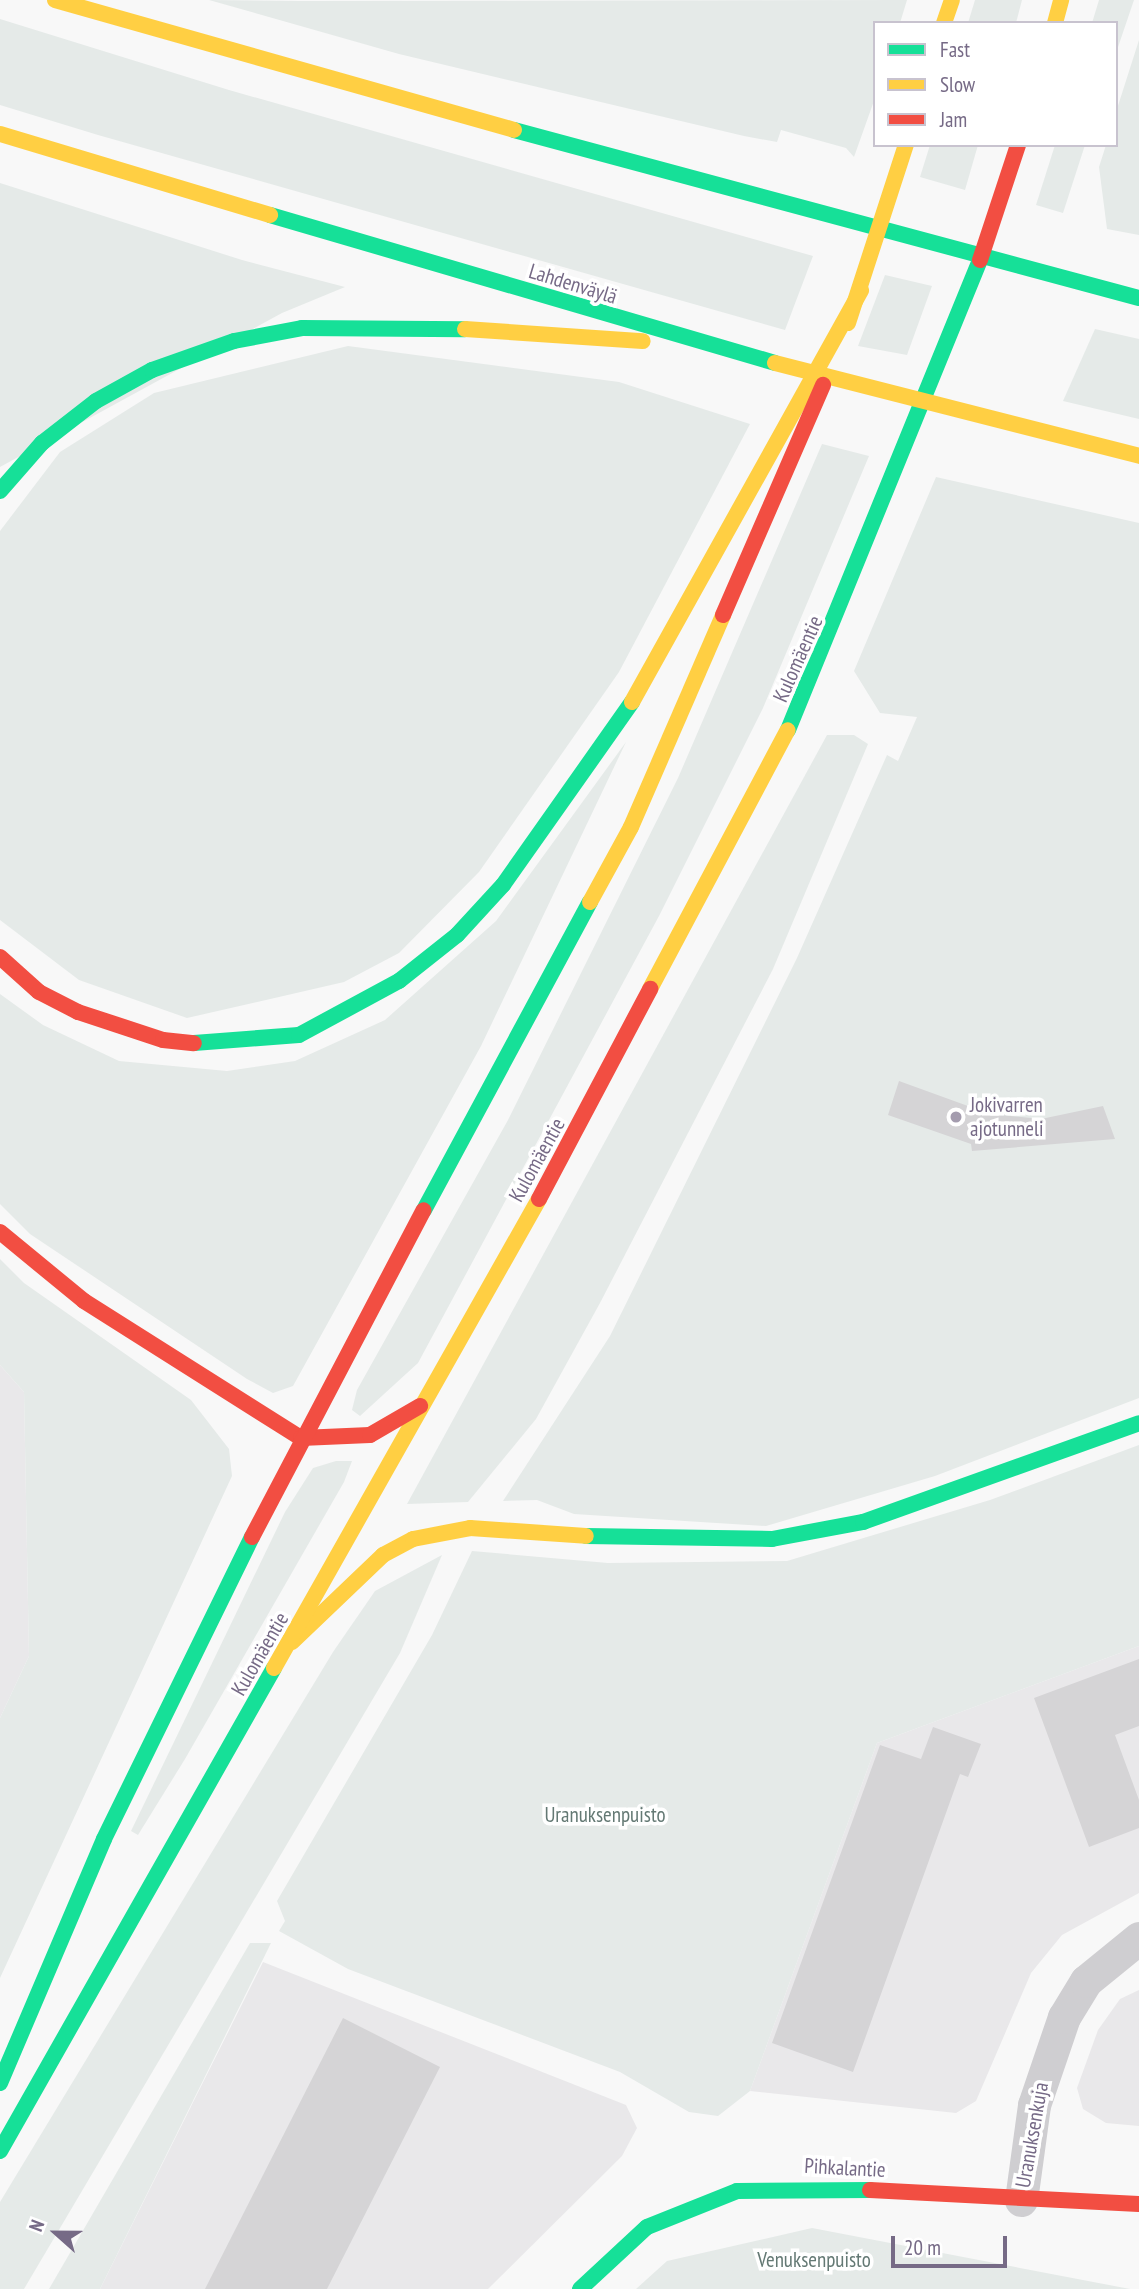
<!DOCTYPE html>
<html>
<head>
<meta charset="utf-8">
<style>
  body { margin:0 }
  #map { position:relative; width:1139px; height:2289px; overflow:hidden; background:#f8f8f8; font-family:"PT Sans Narrow",sans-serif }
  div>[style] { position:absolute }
  .built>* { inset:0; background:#e9e8ea }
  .green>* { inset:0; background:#e5eae8 }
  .building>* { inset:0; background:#d5d4d6 }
  .street>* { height:33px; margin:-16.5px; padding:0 16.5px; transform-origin:16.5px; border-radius:16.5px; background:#cfced1 }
  .fast>* { height:16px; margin:-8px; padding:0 8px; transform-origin:8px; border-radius:8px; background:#16e098 }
  .slow>* { height:16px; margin:-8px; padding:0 8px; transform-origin:8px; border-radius:8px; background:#ffcf43 }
  .jam>* { height:16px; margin:-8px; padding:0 8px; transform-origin:8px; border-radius:8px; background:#f24e42 }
  .dots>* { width:19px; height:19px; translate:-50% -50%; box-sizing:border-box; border:4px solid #fff; border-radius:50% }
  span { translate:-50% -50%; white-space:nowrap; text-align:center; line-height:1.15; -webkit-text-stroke:7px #fff; paint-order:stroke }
  .street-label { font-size:21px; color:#766a86 }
  .poi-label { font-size:21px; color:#766a86 }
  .left { translate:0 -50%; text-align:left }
  .park-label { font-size:21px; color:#647974 }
  .legend { position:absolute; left:873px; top:21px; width:245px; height:126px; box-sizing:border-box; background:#fff; border:2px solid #c8c3cf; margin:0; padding:9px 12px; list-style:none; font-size:21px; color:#766a86 }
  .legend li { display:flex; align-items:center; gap:14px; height:35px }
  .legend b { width:35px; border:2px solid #c8c3cf }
  .north { position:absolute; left:21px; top:2198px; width:70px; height:70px; -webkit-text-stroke:5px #fff; paint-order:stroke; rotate:291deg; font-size:19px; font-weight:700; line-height:28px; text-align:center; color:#766a86 }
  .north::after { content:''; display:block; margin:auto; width:24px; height:32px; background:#766a86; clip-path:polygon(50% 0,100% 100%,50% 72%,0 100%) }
  .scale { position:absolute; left:891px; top:2236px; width:116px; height:32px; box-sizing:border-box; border:4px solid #766a86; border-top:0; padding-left:9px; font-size:21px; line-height:24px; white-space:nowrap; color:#766a86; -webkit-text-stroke:5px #fff; paint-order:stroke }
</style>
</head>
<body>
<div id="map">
  <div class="built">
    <i style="clip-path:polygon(0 1365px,24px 1392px,29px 1656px,0 1718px)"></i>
    <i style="clip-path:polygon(1139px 1646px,1139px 1893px,1062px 1935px,1031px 1973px,976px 2101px,956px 2113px,750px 2091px,877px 1743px)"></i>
    <i style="clip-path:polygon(263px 1962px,626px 2105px,637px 2128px,622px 2156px,488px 2289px,100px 2289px)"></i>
    <i style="clip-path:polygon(1139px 1990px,1139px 2126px,1106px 2123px,1083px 2109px,1077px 2088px,1098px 2030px,1120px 1999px)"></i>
  </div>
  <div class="green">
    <i style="clip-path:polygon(209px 0,300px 1px,907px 0,900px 23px,875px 23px,875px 98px,854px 157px,846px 148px,781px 130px,777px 142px,744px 136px,399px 54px)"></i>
    <i style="clip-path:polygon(975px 0,1022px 0,1016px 23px,968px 23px)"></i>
    <i style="clip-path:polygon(1099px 0,1134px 0,1116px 53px,1116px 23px,1092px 23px)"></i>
    <i style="clip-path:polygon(0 19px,229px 90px,813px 256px,785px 330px,98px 135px,0 105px)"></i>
    <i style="clip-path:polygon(1139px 40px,1139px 235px,1107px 229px,1099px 167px,1106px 145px,1116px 145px,1116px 112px)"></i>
    <i style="clip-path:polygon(930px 145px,978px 145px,965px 190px,920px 177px)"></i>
    <i style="clip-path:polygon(1055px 145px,1085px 145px,1063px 213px,1036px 205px)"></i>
    <i style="clip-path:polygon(0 183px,242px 260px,345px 287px,282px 313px,0 467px)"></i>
    <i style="clip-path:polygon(885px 275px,932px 286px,907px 355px,858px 346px)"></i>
    <i style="clip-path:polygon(1095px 329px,1139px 339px,1139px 419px,1063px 401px)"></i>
    <i style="clip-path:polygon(348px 346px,619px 382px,750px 424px,619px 672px,479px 872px,399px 953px,344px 982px,187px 1018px,79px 980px,0 920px,0 531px,60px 452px,154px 393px)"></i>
    <i style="clip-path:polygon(822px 444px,869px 456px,763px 708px,659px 916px,418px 1363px,360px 1416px,352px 1410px,357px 1390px,508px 1120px,678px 778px)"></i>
    <i style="clip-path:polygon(936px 477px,1139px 523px,1139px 1398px,935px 1476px,766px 1526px,574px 1514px,537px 1500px,503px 1501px,610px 1336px,797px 958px,887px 755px,898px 761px,917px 717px,880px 713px,854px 671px)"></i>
    <i style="clip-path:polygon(827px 735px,854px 735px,868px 744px,773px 969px,600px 1303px,536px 1419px,468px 1502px,407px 1504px)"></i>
    <i style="clip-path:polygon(626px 742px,481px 1046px,293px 1386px,273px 1393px,247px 1379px,30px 1234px,0 1204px,0 994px,43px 1025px,119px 1061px,227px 1071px,295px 1061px,385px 1020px,496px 921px)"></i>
    <i style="clip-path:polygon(0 1259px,24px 1283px,191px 1400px,229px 1449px,232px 1476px,0 1978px,0 1718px,29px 1656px,24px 1392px,0 1365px)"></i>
    <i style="clip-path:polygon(1139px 1445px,1139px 1646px,877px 1743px,750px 2091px,718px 2116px,689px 2112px,620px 2072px,348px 1969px,279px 1931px,285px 1921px,277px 1901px,432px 1635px,472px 1551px,608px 1563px,787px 1561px,990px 1500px)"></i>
    <i style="clip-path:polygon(336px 1461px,352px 1461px,344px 1482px,185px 1759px,138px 1835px,131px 1831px,285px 1512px,313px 1468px)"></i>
    <i style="clip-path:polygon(442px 1555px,400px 1653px,24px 2289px,0 2289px,0 2202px,333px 1652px,375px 1591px)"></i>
    <i style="clip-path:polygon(250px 1943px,271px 1943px,100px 2289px,49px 2289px)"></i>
    <i style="clip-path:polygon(812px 2228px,1130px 2289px,636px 2289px,667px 2261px)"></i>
  </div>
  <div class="building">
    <i style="clip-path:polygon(899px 1081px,990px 1114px,1041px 1119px,1103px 1106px,1115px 1139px,972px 1151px,971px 1144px,888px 1115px)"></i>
    <i style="clip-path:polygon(1139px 1659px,1139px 1726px,1115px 1735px,1139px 1800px,1139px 1828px,1089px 1847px,1034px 1698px)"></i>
    <i style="clip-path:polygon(933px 1727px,981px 1744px,968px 1777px,960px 1774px,853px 2072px,772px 2043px,880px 1745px,921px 1759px)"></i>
    <i style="clip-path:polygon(343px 2018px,440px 2067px,327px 2289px,205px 2289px)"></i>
  </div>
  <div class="street">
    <i style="left:1021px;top:2200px;width:96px;rotate:-82.2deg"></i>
    <i style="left:1034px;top:2105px;width:93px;rotate:-71.2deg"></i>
    <i style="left:1064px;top:2017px;width:42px;rotate:-58.6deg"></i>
    <i style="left:1086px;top:1981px;width:68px;rotate:-39.1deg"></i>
  </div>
  <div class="fast">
    <i style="left:514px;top:130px;width:647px;rotate:15.05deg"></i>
    <i style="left:270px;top:215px;width:526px;rotate:16.33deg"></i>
    <i style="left:0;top:491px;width:64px;rotate:-48.8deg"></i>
    <i style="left:42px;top:443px;width:68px;rotate:-37.9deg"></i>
    <i style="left:96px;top:401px;width:64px;rotate:-29deg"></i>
    <i style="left:152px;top:370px;width:87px;rotate:-19.5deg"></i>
    <i style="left:234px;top:341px;width:69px;rotate:-10.8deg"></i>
    <i style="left:302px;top:328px;width:163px;rotate:0.4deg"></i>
    <i style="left:788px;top:730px;width:508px;rotate:-67.78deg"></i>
    <i style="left:194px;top:1043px;width:105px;rotate:-4.4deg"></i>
    <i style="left:299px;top:1035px;width:114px;rotate:-28.4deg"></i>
    <i style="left:399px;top:981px;width:74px;rotate:-38.4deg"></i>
    <i style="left:457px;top:935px;width:68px;rotate:-47.4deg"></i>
    <i style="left:503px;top:885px;width:224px;rotate:-54.8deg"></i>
    <i style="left:424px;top:1210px;width:350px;rotate:-61.7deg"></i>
    <i style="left:586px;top:1536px;width:186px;rotate:0.9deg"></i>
    <i style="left:772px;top:1539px;width:93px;rotate:-10.6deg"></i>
    <i style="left:863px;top:1522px;width:293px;rotate:-19.7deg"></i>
    <i style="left:0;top:2083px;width:265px;rotate:-66.9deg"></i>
    <i style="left:104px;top:1839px;width:336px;rotate:-63.9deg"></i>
    <i style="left:0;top:2151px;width:555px;rotate:-60.43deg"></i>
    <i style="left:580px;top:2289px;width:91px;rotate:-42.8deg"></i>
    <i style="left:647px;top:2227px;width:97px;rotate:-21.8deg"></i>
    <i style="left:737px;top:2191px;width:133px;rotate:-0.4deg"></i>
  </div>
  <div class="slow">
    <i style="left:55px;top:0;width:477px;rotate:15.8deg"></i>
    <i style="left:944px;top:23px;width:24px;rotate:-71deg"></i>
    <i style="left:1055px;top:23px;width:24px;rotate:-75deg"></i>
    <i style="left:0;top:134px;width:282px;rotate:16.7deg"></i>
    <i style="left:848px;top:323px;width:187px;rotate:-72deg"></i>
    <i style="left:465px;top:329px;width:178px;rotate:3.9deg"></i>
    <i style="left:775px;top:363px;width:376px;rotate:14.3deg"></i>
    <i style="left:632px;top:702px;width:471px;rotate:-60.9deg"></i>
    <i style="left:590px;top:902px;width:85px;rotate:-61.3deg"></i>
    <i style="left:631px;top:827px;width:231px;rotate:-66.5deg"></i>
    <i style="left:650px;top:989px;width:293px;rotate:-62deg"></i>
    <i style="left:292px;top:1642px;width:126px;rotate:-43.7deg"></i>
    <i style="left:383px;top:1555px;width:34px;rotate:-28deg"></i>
    <i style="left:413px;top:1539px;width:58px;rotate:-10.9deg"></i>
    <i style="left:470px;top:1528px;width:116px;rotate:3.9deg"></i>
    <i style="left:274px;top:1668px;width:539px;rotate:-60.53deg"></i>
  </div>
  <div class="jam">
    <i style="left:980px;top:260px;width:121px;rotate:-71.7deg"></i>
    <i style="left:723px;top:615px;width:251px;rotate:-66.5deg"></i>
    <i style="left:0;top:957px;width:52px;rotate:41.9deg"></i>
    <i style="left:39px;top:992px;width:44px;rotate:27.1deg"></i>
    <i style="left:78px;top:1012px;width:89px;rotate:18.2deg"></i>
    <i style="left:163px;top:1040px;width:31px;rotate:6deg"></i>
    <i style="left:539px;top:1199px;width:238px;rotate:-62.1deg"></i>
    <i style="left:0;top:1232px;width:109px;rotate:39.4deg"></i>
    <i style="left:84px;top:1301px;width:257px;rotate:32.3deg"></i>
    <i style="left:301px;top:1438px;width:69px;rotate:-2.5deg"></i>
    <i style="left:370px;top:1435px;width:58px;rotate:-30.1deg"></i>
    <i style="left:252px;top:1537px;width:369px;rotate:-62.3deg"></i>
    <i style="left:870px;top:2190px;width:269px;rotate:3deg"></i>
  </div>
  <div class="dots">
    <i style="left:956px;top:1117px;background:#a49cae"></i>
  </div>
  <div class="street-label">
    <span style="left:573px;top:284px;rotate:17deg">Lahdenväylä</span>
    <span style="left:798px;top:659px;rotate:-66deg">Kulomäentie</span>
    <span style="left:537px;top:1160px;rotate:-61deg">Kulomäentie</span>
    <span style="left:260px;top:1654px;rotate:-60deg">Kulomäentie</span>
    <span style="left:1032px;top:2135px;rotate:-80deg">Uranuksenkuja</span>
    <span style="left:845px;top:2168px;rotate:3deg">Pihkalantie</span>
  </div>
  <div class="poi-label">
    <span class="left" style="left:970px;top:1117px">Jokivarren<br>ajotunneli</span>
  </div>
  <div class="park-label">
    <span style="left:605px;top:1815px">Uranuksenpuisto</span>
    <span style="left:814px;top:2260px">Venuksenpuisto</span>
  </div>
  <ul class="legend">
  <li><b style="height:9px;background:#16e098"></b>Fast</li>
  <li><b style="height:9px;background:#ffcf43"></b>Slow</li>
  <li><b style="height:9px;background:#f24e42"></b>Jam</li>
  </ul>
  <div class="north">N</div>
  <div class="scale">20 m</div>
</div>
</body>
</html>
